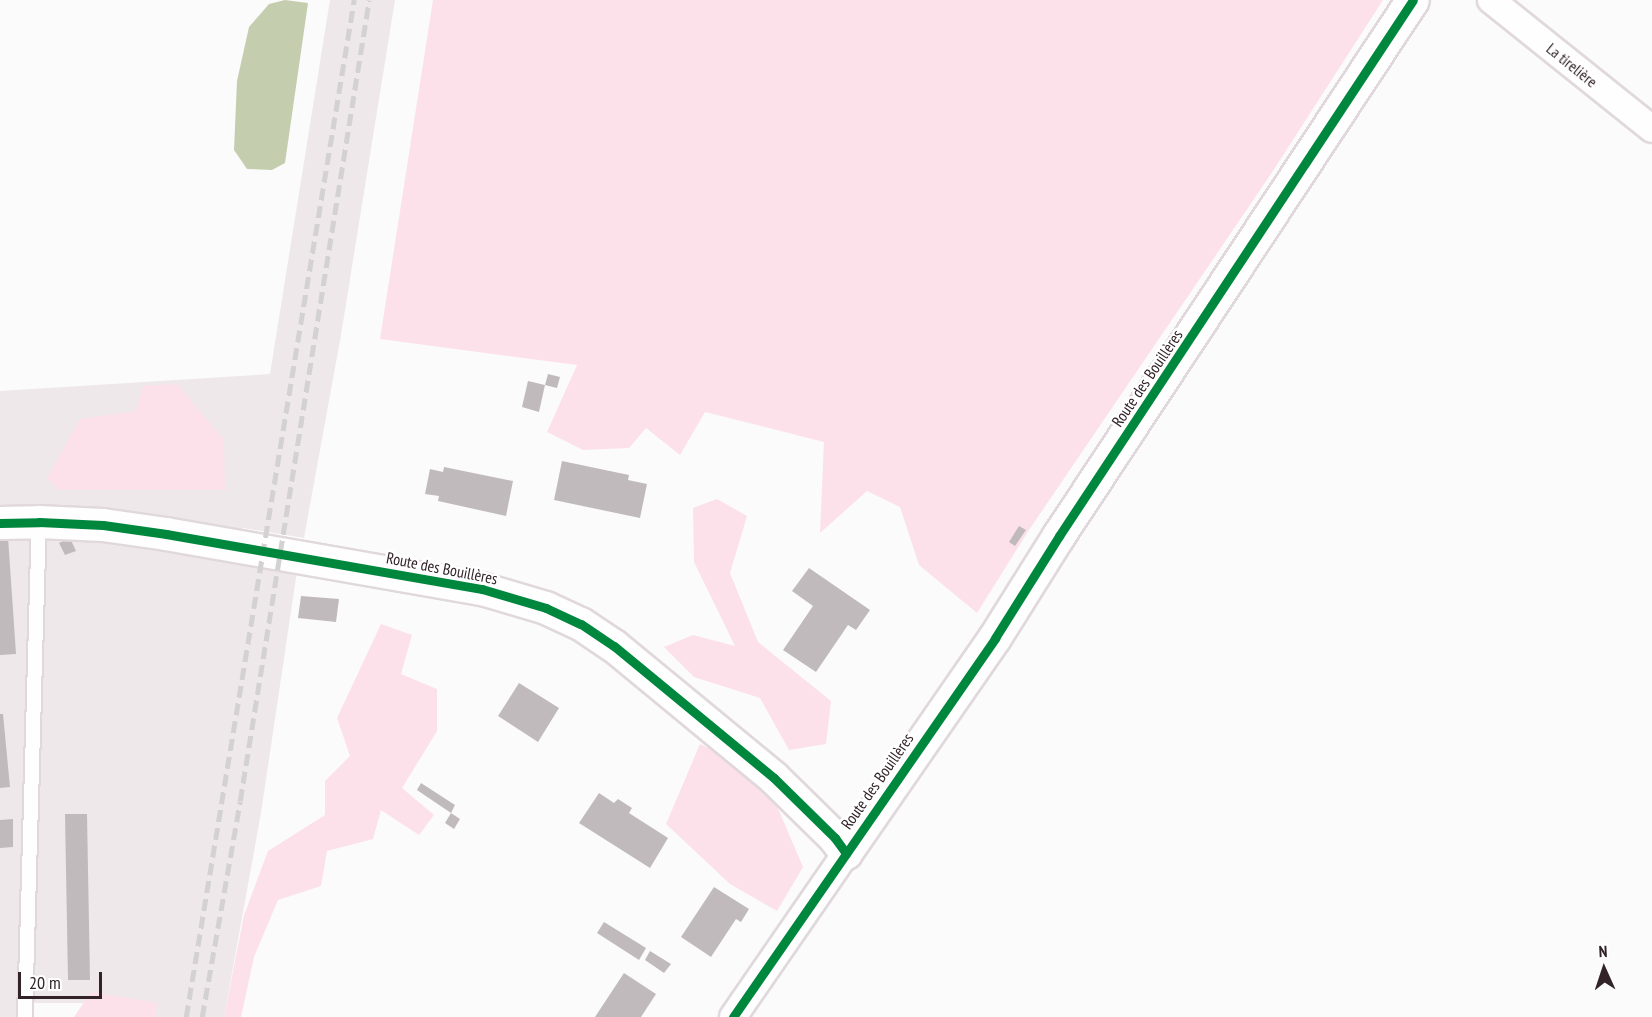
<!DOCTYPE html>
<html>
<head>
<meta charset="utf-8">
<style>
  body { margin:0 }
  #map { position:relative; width:1652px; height:1017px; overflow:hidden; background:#fbfbfb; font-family:"PT Sans Narrow",sans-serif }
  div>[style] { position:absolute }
  .built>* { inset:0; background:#eee8eb }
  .green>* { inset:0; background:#fce1eb }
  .water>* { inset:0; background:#c4ceaf }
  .building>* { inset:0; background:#c1babd }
  .roads { filter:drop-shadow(2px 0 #e0d8dc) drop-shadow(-2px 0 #e0d8dc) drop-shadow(0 2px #e0d8dc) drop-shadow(0 -2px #e0d8dc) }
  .service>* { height:14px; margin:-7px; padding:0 7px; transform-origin:7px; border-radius:7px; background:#fefefe }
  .minor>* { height:26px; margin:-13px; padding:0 13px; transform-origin:13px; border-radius:13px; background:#fefefe }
  .tertiary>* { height:32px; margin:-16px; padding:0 16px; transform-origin:16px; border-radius:16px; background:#fefefe }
  .rail>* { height:4.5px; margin-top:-2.25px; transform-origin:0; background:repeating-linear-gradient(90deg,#d3d1d2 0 12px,transparent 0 18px) }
  .cycleway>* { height:9px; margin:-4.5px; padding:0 4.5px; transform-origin:4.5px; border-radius:4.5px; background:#00873e }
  span { translate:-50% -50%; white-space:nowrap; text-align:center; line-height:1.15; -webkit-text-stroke:5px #fff; paint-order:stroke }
  .street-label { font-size:16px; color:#312328 }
  .north { position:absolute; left:1574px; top:939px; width:60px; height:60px; -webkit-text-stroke:4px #fff; paint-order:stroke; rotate:357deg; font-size:16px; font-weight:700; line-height:24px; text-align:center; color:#312328 }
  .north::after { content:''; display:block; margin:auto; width:21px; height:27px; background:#312328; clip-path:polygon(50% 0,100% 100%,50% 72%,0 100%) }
  .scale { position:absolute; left:18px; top:972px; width:84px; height:27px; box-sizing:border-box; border:3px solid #312328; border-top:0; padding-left:8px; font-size:18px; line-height:21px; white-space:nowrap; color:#312328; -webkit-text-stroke:4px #fff; paint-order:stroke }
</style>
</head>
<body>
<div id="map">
  <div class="built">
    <i style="clip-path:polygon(330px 0,395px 0,341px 335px,304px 538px,243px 528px,237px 561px,297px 571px,261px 813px,224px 1017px,155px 1017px,157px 1003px,34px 1003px,31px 1017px,0 1017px,0 391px,270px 374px)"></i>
  </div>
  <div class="green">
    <i style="clip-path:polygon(433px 0,1383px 0,1271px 174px,1029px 530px,977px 613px,919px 565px,900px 507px,867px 491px,820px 533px,824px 442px,705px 412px,680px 455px,646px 428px,629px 448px,583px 450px,547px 432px,577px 365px,380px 339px)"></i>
    <i style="clip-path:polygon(177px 384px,224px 440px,225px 490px,58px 490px,47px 478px,80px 419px,136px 411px,143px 386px)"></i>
    <i style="clip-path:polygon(717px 499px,747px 516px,730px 573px,758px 642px,831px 701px,826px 744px,789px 750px,760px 698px,694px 677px,664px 647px,693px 635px,735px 646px,694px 562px,693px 508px)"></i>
    <i style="clip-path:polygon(381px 624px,412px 635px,401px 674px,437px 689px,437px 731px,402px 788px,434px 815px,419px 835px,381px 810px,373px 839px,327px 851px,321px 886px,278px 900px,254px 957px,241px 1017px,224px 1017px,244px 915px,268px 851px,325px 815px,325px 781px,350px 756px,337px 718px)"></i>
    <i style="clip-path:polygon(700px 744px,728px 758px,774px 799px,803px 867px,777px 911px,730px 884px,666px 824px)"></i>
    <i style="clip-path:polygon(91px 992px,158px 1003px,155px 1017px,74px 1017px)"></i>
  </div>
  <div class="water">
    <i style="clip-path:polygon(285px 0,308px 3px,285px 163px,272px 170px,247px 169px,234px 150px,237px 81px,249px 27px,269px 4px)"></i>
  </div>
  <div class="building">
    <i style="clip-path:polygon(548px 374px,560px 377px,557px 388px,545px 385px,539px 412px,522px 407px,528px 381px,545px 385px)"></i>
    <i style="clip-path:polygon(562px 461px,629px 475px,628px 480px,647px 484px,640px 518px,554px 500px)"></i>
    <i style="clip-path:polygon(444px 467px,513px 481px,506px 516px,438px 501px,439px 496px,425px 494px,430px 469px,443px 472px)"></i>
    <i style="clip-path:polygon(1019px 526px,1026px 530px,1015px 546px,1009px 542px)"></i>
    <i style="clip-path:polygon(0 537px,8px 537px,16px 654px,0 655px)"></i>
    <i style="clip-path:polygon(70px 538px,76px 551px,65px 555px,59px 543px)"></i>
    <i style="clip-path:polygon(809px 568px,870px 610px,856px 630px,848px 625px,816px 672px,783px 650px,813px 606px,792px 591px)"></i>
    <i style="clip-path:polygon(301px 596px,339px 599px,336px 622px,298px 618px)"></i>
    <i style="clip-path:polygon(519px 683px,559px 708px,538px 742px,498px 716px)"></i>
    <i style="clip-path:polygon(0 714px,3px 714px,10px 787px,0 788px)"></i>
    <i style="clip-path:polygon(421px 783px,455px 805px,451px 813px,417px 790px)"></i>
    <i style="clip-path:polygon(599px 793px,614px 803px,618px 799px,632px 808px,629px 813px,668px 838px,650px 868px,579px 823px)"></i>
    <i style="clip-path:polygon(451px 813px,460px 819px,454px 829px,445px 823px)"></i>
    <i style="clip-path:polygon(65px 814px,87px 814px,90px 980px,68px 980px)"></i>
    <i style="clip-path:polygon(13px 819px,13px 847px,0 848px,0 820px)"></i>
    <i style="clip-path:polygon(714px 887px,749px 909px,741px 922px,736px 919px,711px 957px,681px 937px)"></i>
    <i style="clip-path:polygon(604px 922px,646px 948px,639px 960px,597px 933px)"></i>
    <i style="clip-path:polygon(650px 951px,671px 964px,664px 973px,645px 960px)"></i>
    <i style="clip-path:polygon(624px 973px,656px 994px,641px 1017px,595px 1017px)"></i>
  </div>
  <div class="roads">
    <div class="service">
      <i style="left:25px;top:1017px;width:495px;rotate:-88.4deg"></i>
    </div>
    <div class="minor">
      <i style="left:1491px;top:0;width:206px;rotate:38.7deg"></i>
      <i style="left:733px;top:1017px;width:199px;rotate:-55.4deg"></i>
    </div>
    <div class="tertiary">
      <i style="left:0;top:523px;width:39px;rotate:-1deg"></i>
      <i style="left:39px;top:522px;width:64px;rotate:2.7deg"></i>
      <i style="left:103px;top:525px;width:64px;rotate:8.1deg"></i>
      <i style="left:166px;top:534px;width:321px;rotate:9.9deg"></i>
      <i style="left:482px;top:589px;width:67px;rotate:16.5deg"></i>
      <i style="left:546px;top:608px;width:38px;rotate:25deg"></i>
      <i style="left:581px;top:624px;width:40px;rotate:34deg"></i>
      <i style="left:614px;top:646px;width:207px;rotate:39.5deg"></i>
      <i style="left:774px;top:778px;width:86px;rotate:44.5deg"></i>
      <i style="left:835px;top:838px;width:19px;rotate:54deg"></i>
      <i style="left:846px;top:853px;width:262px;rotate:-55.3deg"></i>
      <i style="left:995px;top:638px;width:120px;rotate:-57.9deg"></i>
      <i style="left:1059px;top:536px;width:642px;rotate:-56.56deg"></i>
    </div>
  </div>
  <div class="rail">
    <i style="left:186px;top:1017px;width:1031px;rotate:-80.62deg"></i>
    <i style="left:202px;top:1017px;width:219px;rotate:-80deg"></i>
    <i style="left:240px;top:801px;width:811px;rotate:-80.85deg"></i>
  </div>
  <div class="cycleway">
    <i style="left:0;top:523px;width:39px;rotate:-1deg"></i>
    <i style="left:39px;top:522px;width:64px;rotate:2.7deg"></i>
    <i style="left:103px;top:525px;width:64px;rotate:8.1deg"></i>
    <i style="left:166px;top:534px;width:321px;rotate:9.9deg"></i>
    <i style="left:482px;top:589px;width:67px;rotate:16.5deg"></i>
    <i style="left:546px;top:608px;width:38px;rotate:25deg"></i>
    <i style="left:581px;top:624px;width:40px;rotate:34deg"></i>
    <i style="left:614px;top:646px;width:207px;rotate:39.5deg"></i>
    <i style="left:774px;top:778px;width:86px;rotate:44.5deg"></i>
    <i style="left:835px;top:838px;width:19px;rotate:54deg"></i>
    <i style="left:733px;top:1017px;width:461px;rotate:-55.3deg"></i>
    <i style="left:995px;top:638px;width:120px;rotate:-57.9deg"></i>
    <i style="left:1059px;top:536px;width:642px;rotate:-56.56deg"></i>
  </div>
  <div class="street-label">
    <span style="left:1572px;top:65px;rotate:39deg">La tirelière</span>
    <span style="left:1147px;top:378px;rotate:-56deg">Route des Bouillères</span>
    <span style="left:442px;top:568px;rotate:11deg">Route des Bouillères</span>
    <span style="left:877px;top:781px;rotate:-55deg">Route des Bouillères</span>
  </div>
  <div class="north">N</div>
  <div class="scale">20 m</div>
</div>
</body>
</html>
